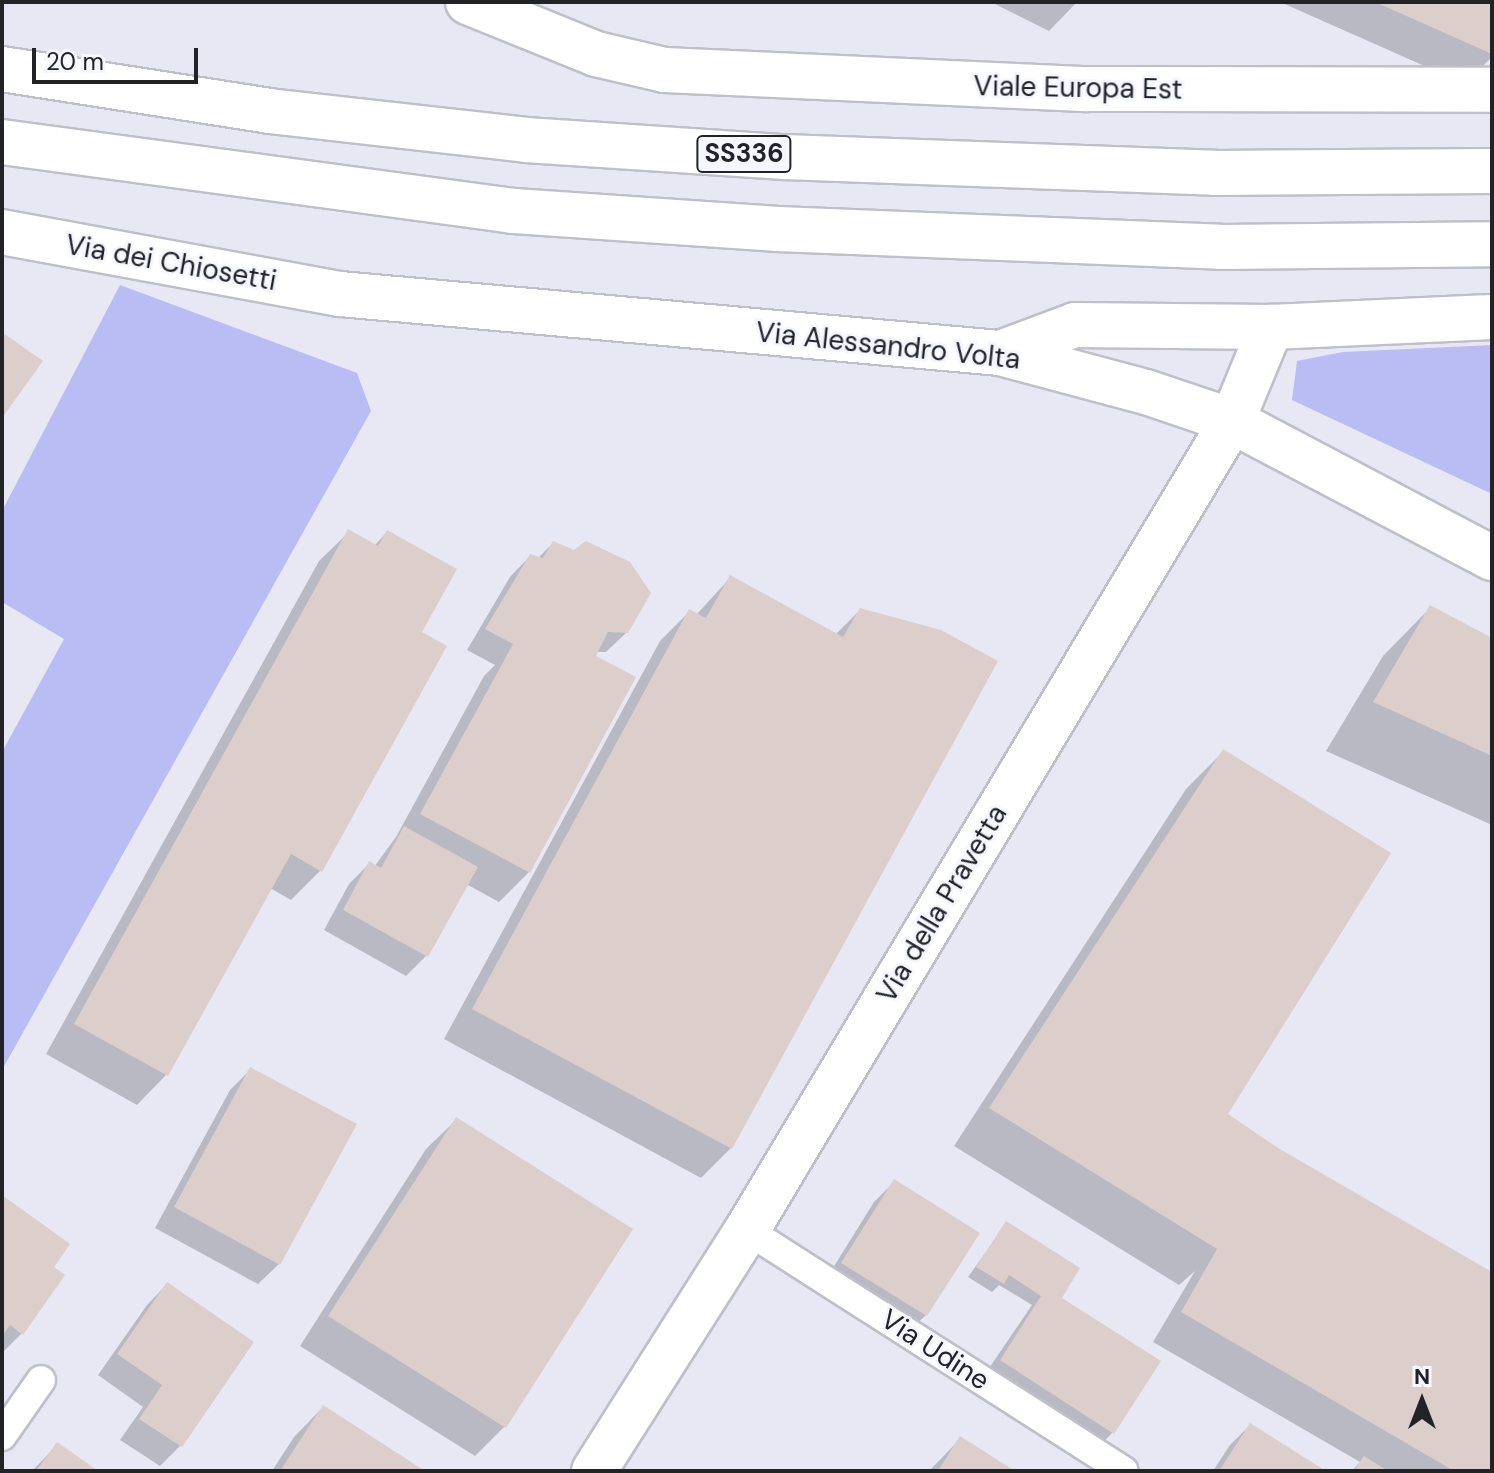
<!DOCTYPE html>
<html>
<head>
<meta charset="utf-8">
<style>
  body { margin:0 }
  #map { position:relative; width:1494px; height:1473px; overflow:hidden; background:#e7e8f3; font-family:"DM Sans",sans-serif }
  div>[style] { position:absolute }
  .green>* { inset:0; background:#b9bdf4 }
  .shadow>* { inset:0; background:#0003 }
  .building>* { inset:0; background:#dbcecb }
  .roads { filter:drop-shadow(2px 0 #bebfc9) drop-shadow(-2px 0 #bebfc9) drop-shadow(0 2px #bebfc9) drop-shadow(0 -2px #bebfc9) }
  .service>* { height:28px; margin:-14px; padding:0 14px; transform-origin:14px; border-radius:14px; background:#fff }
  .minor>* { height:44px; margin:-22px; padding:0 22px; transform-origin:22px; border-radius:22px; background:#fff }
  .tertiary>* { height:44px; margin:-22px; padding:0 22px; transform-origin:22px; border-radius:22px; background:#fff }
  .trunk>* { height:44px; margin:-22px; padding:0 22px; transform-origin:22px; border-radius:22px; background:#fff }
  span { translate:-50% -50%; white-space:nowrap; text-align:center; line-height:1.15; -webkit-text-stroke:6px #f5f6ff; paint-order:stroke }
  .shield-label span { padding:2px 6px; background:#f5f6ff; border:2px solid; border-radius:6px; -webkit-text-stroke-width:0 }
  .shield-label { font-size:26px; color:#222327; font-weight:700 }
  .street-label { font-size:28px; color:#222327 }
  .frame { position:absolute; inset:0; border:4px solid #222327; pointer-events:none }
  .north { position:absolute; left:1382px; top:1361px; width:80px; height:80px; -webkit-text-stroke:6px #f5f6ff; paint-order:stroke; rotate:0deg; font-size:22px; font-weight:700; line-height:32px; text-align:center; color:#222327 }
  .north::after { content:''; display:block; margin:auto; width:28px; height:36px; background:#222327; clip-path:polygon(50% 0,100% 100%,50% 72%,0 100%) }
  .scale { position:absolute; left:32px; top:48px; width:166px; height:36px; box-sizing:border-box; border:4px solid #222327; border-top:0; padding-left:10px; font-size:24px; line-height:28px; white-space:nowrap; color:#222327; -webkit-text-stroke:6px #f5f6ff; paint-order:stroke }
</style>
</head>
<body>
<div id="map">
  <div class="green">
    <i style="clip-path:polygon(120px 285px,357px 373px,371px 411px,2px 1070px,2px 752px,64px 639px,2px 602px,2px 511px)"></i>
    <i style="clip-path:polygon(1492px 345px,1492px 494px,1292px 400px,1297px 361px,1343px 352px)"></i>
  </div>
  <div class="shadow">
    <i style="clip-path:polygon(991px 2px,1077px 2px,1049px 31px)"></i>
    <i style="clip-path:polygon(1280px 2px,1492px 2px,1492px 57px,1465px 84px)"></i>
    <i style="clip-path:polygon(349px 532px,374px 546px,387px 532px,419px 633px,321px 870px,291px 900px,270px 888px,166px 1075px,137px 1105px,46px 1054px,319px 561px)"></i>
    <i style="clip-path:polygon(553px 543px,627px 632px,606px 652px,595px 652px,529px 872px,499px 902px,466px 884px,426px 956px,406px 976px,324px 930px,349px 884px,369px 864px,374px 867px,396px 837px,484px 676px,495px 665px,467px 650px,510px 577px,530px 556px,538px 558px)"></i>
    <i style="clip-path:polygon(730px 578px,835px 635px,860px 610px,731px 1148px,701px 1178px,444px 1039px,660px 641px,690px 611px,696px 615px)"></i>
    <i style="clip-path:polygon(1431px 607px,1492px 640px,1492px 825px,1326px 751px,1383px 656px)"></i>
    <i style="clip-path:polygon(1223px 752px,1226px 1115px,1277px 1149px,1492px 1274px,1492px 1471px,1352px 1471px,1360px 1462px,1153px 1342px,1195px 1271px,1179px 1285px,954px 1146px,1186px 789px)"></i>
    <i style="clip-path:polygon(251px 1069px,279px 1264px,258px 1284px,155px 1228px,230px 1090px)"></i>
    <i style="clip-path:polygon(456px 1120px,630px 1230px,504px 1427px,475px 1456px,300px 1346px,426px 1149px)"></i>
    <i style="clip-path:polygon(894px 1182px,926px 1315px,905px 1335px,823px 1284px,874px 1202px)"></i>
    <i style="clip-path:polygon(2px 1198px,51px 1267px,22px 1333px,2px 1353px)"></i>
    <i style="clip-path:polygon(1007px 1223px,1060px 1298px,1113px 1432px,1092px 1453px,981px 1380px,1032px 1305px,999px 1285px,992px 1292px,968px 1277px)"></i>
    <i style="clip-path:polygon(167px 1284px,251px 1342px,180px 1446px,160px 1466px,120px 1440px,143px 1407px,98px 1375px,147px 1305px)"></i>
    <i style="clip-path:polygon(323px 1407px,422px 1471px,272px 1471px,294px 1437px)"></i>
    <i style="clip-path:polygon(1250px 1425px,1322px 1471px,1213px 1471px,1230px 1445px)"></i>
    <i style="clip-path:polygon(960px 1439px,1011px 1471px,929px 1471px)"></i>
    <i style="clip-path:polygon(57px 1445px,94px 1471px,32px 1471px)"></i>
  </div>
  <div class="building">
    <i style="clip-path:polygon(1375px 2px,1492px 2px,1492px 54px)"></i>
    <i style="clip-path:polygon(2px 332px,43px 361px,2px 418px)"></i>
    <i style="clip-path:polygon(348px 529px,378px 546px,387px 530px,457px 569px,422px 632px,447px 646px,322px 872px,291px 854px,168px 1076px,74px 1024px)"></i>
    <i style="clip-path:polygon(553px 541px,574px 550px,586px 541px,630px 562px,651px 593px,628px 633px,608px 632px,596px 656px,636px 677px,530px 873px,420px 814px,513px 644px,485px 629px,530px 554px,543px 558px)"></i>
    <i style="clip-path:polygon(730px 575px,843px 637px,860px 608px,941px 630px,998px 661px,732px 1149px,472px 1009px,689px 609px,706px 618px)"></i>
    <i style="clip-path:polygon(1430px 605px,1492px 638px,1492px 756px,1373px 702px)"></i>
    <i style="clip-path:polygon(1223px 749px,1391px 853px,1228px 1114px,1278px 1148px,1492px 1272px,1492px 1471px,1454px 1471px,1181px 1312px,1217px 1249px,989px 1108px)"></i>
    <i style="clip-path:polygon(404px 826px,478px 867px,428px 957px,343px 910px,369px 861px,381px 868px)"></i>
    <i style="clip-path:polygon(250px 1067px,357px 1124px,280px 1265px,174px 1207px)"></i>
    <i style="clip-path:polygon(456px 1117px,633px 1229px,506px 1428px,328px 1316px)"></i>
    <i style="clip-path:polygon(894px 1179px,980px 1233px,927px 1316px,841px 1263px)"></i>
    <i style="clip-path:polygon(2px 1195px,70px 1244px,54px 1267px,65px 1275px,23px 1335px,10px 1325px,2px 1336px)"></i>
    <i style="clip-path:polygon(1006px 1221px,1080px 1268px,1062px 1298px,1161px 1361px,1114px 1434px,1000px 1360px,1041px 1296px,1009px 1275px,1004px 1284px,976px 1267px)"></i>
    <i style="clip-path:polygon(167px 1282px,254px 1342px,182px 1447px,139px 1419px,162px 1385px,117px 1354px)"></i>
    <i style="clip-path:polygon(323px 1405px,425px 1471px,280px 1471px)"></i>
    <i style="clip-path:polygon(1250px 1423px,1326px 1471px,1219px 1471px)"></i>
    <i style="clip-path:polygon(960px 1436px,1015px 1471px,938px 1471px)"></i>
    <i style="clip-path:polygon(57px 1442px,98px 1471px,36px 1471px)"></i>
    <i style="clip-path:polygon(1364px 1456px,1388px 1471px,1354px 1471px)"></i>
  </div>
  <div class="roads">
    <div class="service">
      <i style="left:747px;top:1230px;width:447px;rotate:32.6deg"></i>
      <i style="left:2px;top:1436px;width:68px;rotate:-55.1deg"></i>
    </div>
    <div class="minor">
      <i style="left:1000px;top:353px;width:80px;rotate:-20.5deg"></i>
      <i style="left:1075px;top:325px;width:196px;rotate:0.6deg"></i>
      <i style="left:1271px;top:327px;width:221px;rotate:-2.6deg"></i>
      <i style="left:594px;top:1471px;width:285px;rotate:-57.6deg"></i>
      <i style="left:747px;top:1230px;width:943px;rotate:-59.06deg"></i>
      <i style="left:1232px;top:421px;width:102px;rotate:-67.5deg"></i>
    </div>
    <div class="tertiary">
      <i style="left:468px;top:2px;width:138px;rotate:22.1deg"></i>
      <i style="left:596px;top:54px;width:71px;rotate:13.1deg"></i>
      <i style="left:665px;top:70px;width:423px;rotate:2.6deg"></i>
      <i style="left:1088px;top:89px;width:404px;rotate:0.1deg"></i>
      <i style="left:2px;top:232px;width:344px;rotate:10.4deg"></i>
      <i style="left:340px;top:294px;width:663px;rotate:5.11deg"></i>
      <i style="left:1000px;top:353px;width:151px;rotate:15deg"></i>
      <i style="left:1146px;top:392px;width:91px;rotate:18.6deg"></i>
      <i style="left:1232px;top:421px;width:294px;rotate:27.8deg"></i>
    </div>
    <div class="trunk">
      <i style="left:2px;top:69px;width:270px;rotate:8.9deg"></i>
      <i style="left:269px;top:111px;width:259px;rotate:6.4deg"></i>
      <i style="left:526px;top:140px;width:259px;rotate:3.8deg"></i>
      <i style="left:784px;top:157px;width:431px;rotate:2.1deg"></i>
      <i style="left:1215px;top:173px;width:277px;rotate:-0.4deg"></i>
      <i style="left:2px;top:142px;width:517px;rotate:7.68deg"></i>
      <i style="left:514px;top:211px;width:265px;rotate:3.9deg"></i>
      <i style="left:778px;top:229px;width:443px;rotate:2.3deg"></i>
      <i style="left:1221px;top:247px;width:271px;rotate:-0.6deg"></i>
    </div>
  </div>
  <div class="shield-label">
    <span style="left:744px;top:154px">SS336</span>
  </div>
  <div class="street-label">
    <span style="left:1078px;top:88px;rotate:1deg">Viale Europa Est</span>
    <span style="left:171px;top:263px;rotate:10deg">Via dei Chiosetti</span>
    <span style="left:888px;top:346px;rotate:6deg">Via Alessandro Volta</span>
    <span style="left:942px;top:904px;rotate:-59deg">Via della Pravetta</span>
    <span style="left:935px;top:1350px;rotate:33deg">Via Udine</span>
  </div>
  <div class="frame"></div>
  <div class="north">N</div>
  <div class="scale">20 m</div>
</div>
</body>
</html>
